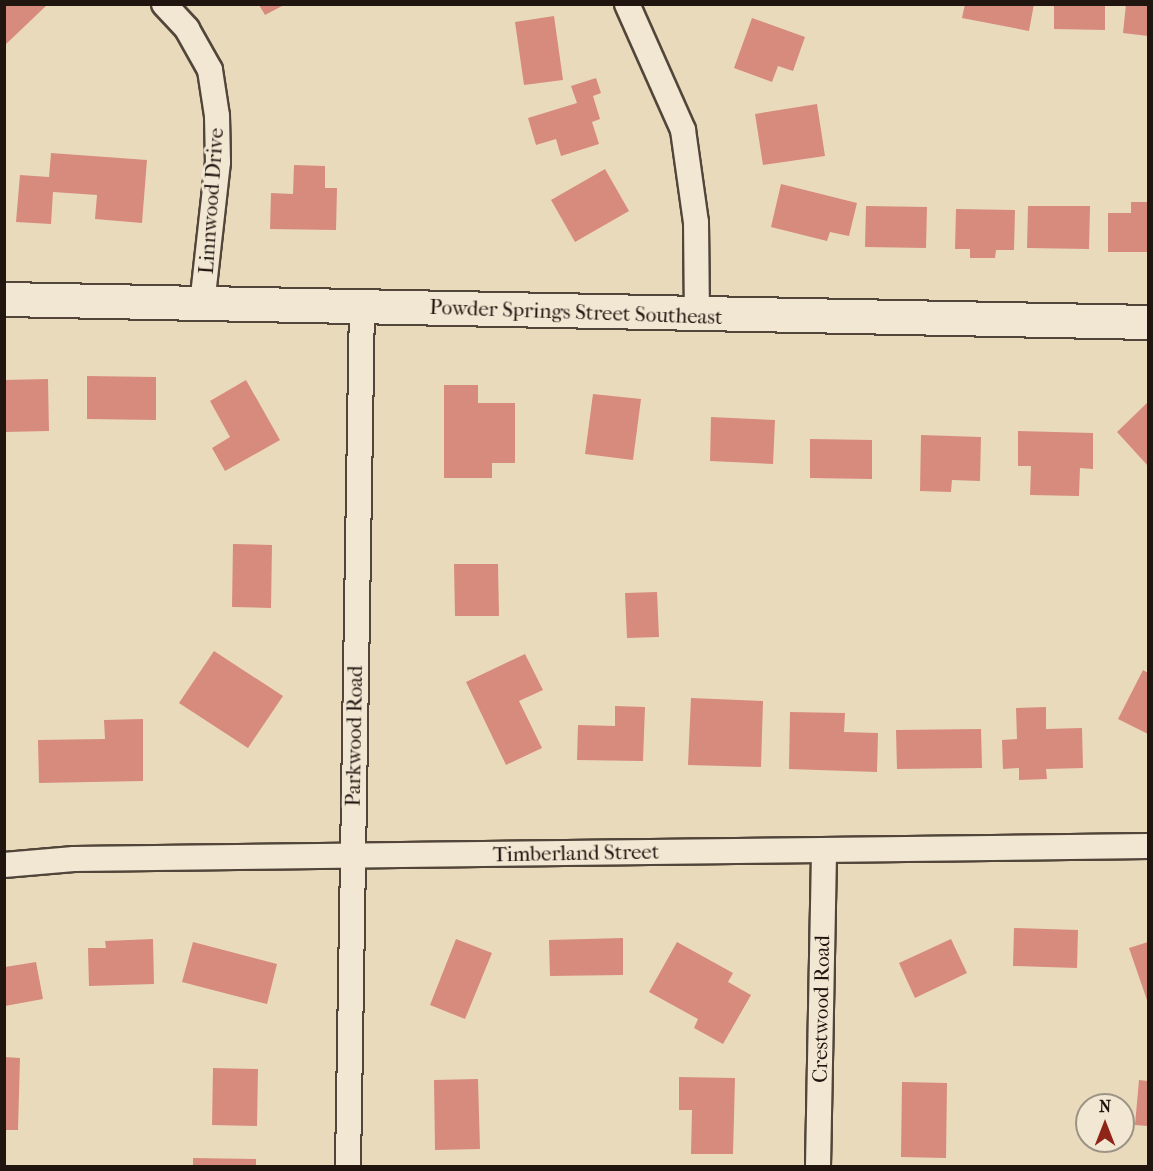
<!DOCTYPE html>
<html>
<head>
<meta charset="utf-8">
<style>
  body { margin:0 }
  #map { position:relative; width:1153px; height:1171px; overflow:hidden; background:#eadabc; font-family:"IM FELL French Canon",serif }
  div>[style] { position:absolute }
  .building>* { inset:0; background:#d78b7d }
  .roads { filter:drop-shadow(2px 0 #52463a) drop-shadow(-2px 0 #52463a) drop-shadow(0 2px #52463a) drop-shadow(0 -2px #52463a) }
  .street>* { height:24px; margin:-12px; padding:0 12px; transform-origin:12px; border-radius:12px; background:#f1e7d3 }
  .secondary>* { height:33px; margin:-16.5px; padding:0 16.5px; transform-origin:16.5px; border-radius:16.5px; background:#f1e7d3 }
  span { translate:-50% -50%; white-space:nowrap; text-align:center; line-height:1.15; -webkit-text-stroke:6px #f1e7d3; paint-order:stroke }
  .street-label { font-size:21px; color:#20150f }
  .frame { position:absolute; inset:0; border:6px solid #20150f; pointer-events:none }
  .north { position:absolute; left:1075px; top:1093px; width:60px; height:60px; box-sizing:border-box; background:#f1e7d3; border:2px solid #9d9385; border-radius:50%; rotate:0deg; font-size:16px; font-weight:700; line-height:24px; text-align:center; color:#20150f }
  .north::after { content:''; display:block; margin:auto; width:21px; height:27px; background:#8f2418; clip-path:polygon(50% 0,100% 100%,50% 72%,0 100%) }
</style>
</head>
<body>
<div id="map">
  <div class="building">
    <i style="clip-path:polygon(4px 4px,48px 4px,4px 46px)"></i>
    <i style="clip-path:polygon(965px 4px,1034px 4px,1029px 31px,962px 18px)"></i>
    <i style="clip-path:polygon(1054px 4px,1105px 4px,1105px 30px,1054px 29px)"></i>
    <i style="clip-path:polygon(1126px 4px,1148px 4px,1148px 36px,1123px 33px)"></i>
    <i style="clip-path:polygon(259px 5px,284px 5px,265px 15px)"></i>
    <i style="clip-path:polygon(554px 16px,563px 80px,524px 85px,515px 22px)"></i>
    <i style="clip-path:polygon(752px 18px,805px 37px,793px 71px,778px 66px,772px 82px,734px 68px)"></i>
    <i style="clip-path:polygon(596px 78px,601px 93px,593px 96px,600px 119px,592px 122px,599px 144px,561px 156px,556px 139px,536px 145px,528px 118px,577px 103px,571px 86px)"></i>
    <i style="clip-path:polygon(817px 104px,825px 156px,763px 165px,755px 114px)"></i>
    <i style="clip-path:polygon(51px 153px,147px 160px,142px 223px,95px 219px,97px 195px,53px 192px,51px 224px,16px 222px,20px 175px,49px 177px)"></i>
    <i style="clip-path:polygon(294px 165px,325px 166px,325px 188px,337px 188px,336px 230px,270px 229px,271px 193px,293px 194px)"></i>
    <i style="clip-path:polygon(605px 169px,629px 211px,575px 242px,551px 200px)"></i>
    <i style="clip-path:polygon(781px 184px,857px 203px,849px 236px,830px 232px,827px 241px,771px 227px)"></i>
    <i style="clip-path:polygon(1131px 202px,1148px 202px,1148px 252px,1108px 252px,1108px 213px,1131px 213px)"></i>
    <i style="clip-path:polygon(866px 206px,927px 207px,926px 248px,865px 247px)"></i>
    <i style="clip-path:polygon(1028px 206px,1090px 206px,1089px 249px,1027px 248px)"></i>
    <i style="clip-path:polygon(956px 209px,1015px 210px,1014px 250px,996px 250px,995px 258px,970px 258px,970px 249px,955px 249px)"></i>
    <i style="clip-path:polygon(87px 376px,156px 377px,156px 420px,87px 419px)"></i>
    <i style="clip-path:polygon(48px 379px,49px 431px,4px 432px,4px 380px)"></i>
    <i style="clip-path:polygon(246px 380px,280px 440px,225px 471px,212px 448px,230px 437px,210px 401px)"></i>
    <i style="clip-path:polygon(444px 385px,478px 385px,478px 403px,515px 403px,515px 463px,492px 463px,492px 478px,444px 478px)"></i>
    <i style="clip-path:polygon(593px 394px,641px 399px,633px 460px,585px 454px)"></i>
    <i style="clip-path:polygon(1148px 402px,1148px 466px,1117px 432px)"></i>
    <i style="clip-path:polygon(711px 417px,775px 420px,773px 464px,710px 461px)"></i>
    <i style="clip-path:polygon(1018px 431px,1093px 433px,1093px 469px,1080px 468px,1079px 496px,1030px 495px,1031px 466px,1018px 466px)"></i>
    <i style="clip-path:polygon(921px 435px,981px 437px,980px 481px,952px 480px,951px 492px,920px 491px)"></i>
    <i style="clip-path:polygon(810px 439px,872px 440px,872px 479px,810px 478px)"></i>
    <i style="clip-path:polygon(233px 544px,272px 545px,271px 608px,232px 607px)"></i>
    <i style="clip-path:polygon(454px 564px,498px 564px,499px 616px,455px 616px)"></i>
    <i style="clip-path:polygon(657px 592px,659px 637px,627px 638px,625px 593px)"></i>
    <i style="clip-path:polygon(214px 651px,283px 696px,248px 748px,179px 703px)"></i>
    <i style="clip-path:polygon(525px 654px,543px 690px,519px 701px,542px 748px,506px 765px,466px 682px)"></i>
    <i style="clip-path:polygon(1143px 670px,1148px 673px,1148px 734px,1118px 719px)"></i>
    <i style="clip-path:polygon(691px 698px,763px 701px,761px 767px,688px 765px)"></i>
    <i style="clip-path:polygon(615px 706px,645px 707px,643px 761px,577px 760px,578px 725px,615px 726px)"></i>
    <i style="clip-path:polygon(1046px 707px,1046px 729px,1082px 728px,1083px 768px,1046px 769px,1047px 779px,1019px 780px,1019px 768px,1003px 769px,1002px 740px,1017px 739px,1016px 708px)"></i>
    <i style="clip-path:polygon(790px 712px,845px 713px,844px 732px,878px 733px,877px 772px,789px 769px)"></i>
    <i style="clip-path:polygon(143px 719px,143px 781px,39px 783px,38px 740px,105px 739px,104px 720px)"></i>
    <i style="clip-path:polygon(981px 729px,982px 768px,897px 769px,896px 730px)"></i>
    <i style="clip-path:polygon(1014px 928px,1078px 930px,1077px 968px,1013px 966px)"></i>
    <i style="clip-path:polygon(623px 938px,623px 975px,550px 976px,549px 940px)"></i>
    <i style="clip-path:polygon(153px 939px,154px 984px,89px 986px,88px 948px,106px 948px,105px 941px)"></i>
    <i style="clip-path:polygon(456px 939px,492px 953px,465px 1019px,430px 1005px)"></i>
    <i style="clip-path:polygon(951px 939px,967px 973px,915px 998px,899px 963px)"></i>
    <i style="clip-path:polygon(193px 942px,277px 964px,267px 1004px,182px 982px)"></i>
    <i style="clip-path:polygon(677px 942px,733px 973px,728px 982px,751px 995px,723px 1044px,694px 1028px,698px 1019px,649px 992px)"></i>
    <i style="clip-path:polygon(1148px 942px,1148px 1003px,1129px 948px)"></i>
    <i style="clip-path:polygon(36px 962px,43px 999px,5px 1006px,5px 967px)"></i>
    <i style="clip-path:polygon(4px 1057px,20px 1058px,18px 1130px,4px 1130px)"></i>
    <i style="clip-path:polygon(213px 1068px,258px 1069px,257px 1126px,212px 1125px)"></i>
    <i style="clip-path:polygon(679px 1077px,735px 1078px,733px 1154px,691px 1154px,692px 1110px,679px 1110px)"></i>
    <i style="clip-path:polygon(478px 1079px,480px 1149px,435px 1150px,434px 1080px)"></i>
    <i style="clip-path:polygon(1139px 1080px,1148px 1081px,1148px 1126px,1135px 1125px)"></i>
    <i style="clip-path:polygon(902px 1082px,947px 1083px,946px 1158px,901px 1157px)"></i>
    <i style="clip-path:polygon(193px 1158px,256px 1159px,256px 1166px,193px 1166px)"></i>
  </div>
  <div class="roads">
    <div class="street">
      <i style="left:164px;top:4px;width:34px;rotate:47deg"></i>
      <i style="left:187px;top:29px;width:47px;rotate:60.7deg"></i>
      <i style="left:210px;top:70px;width:47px;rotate:81.3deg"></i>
      <i style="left:217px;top:116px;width:46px;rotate:88.8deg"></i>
      <i style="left:218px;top:162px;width:144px;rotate:96.4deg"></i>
      <i style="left:627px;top:4px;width:138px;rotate:66deg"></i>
      <i style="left:683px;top:130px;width:93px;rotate:82deg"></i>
      <i style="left:696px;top:222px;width:93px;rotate:89.4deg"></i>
      <i style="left:4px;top:865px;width:70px;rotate:-4.9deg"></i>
      <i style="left:74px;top:859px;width:1074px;rotate:-0.69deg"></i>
      <i style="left:348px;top:1166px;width:860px;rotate:-89.07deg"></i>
      <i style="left:818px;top:1166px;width:315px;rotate:-88.9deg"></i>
    </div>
    <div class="secondary">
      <i style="left:4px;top:299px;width:1144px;rotate:1.15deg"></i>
    </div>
  </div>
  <div class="street-label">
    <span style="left:211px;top:201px;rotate:-86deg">Linnwood Drive</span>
    <span style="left:576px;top:312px;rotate:2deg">Powder Springs Street Southeast</span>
    <span style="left:354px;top:736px;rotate:-89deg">Parkwood Road</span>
    <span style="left:576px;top:853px;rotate:-1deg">Timberland Street</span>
    <span style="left:821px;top:1009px;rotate:-89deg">Crestwood Road</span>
  </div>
  <div class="frame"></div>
  <div class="north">N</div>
</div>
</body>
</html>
